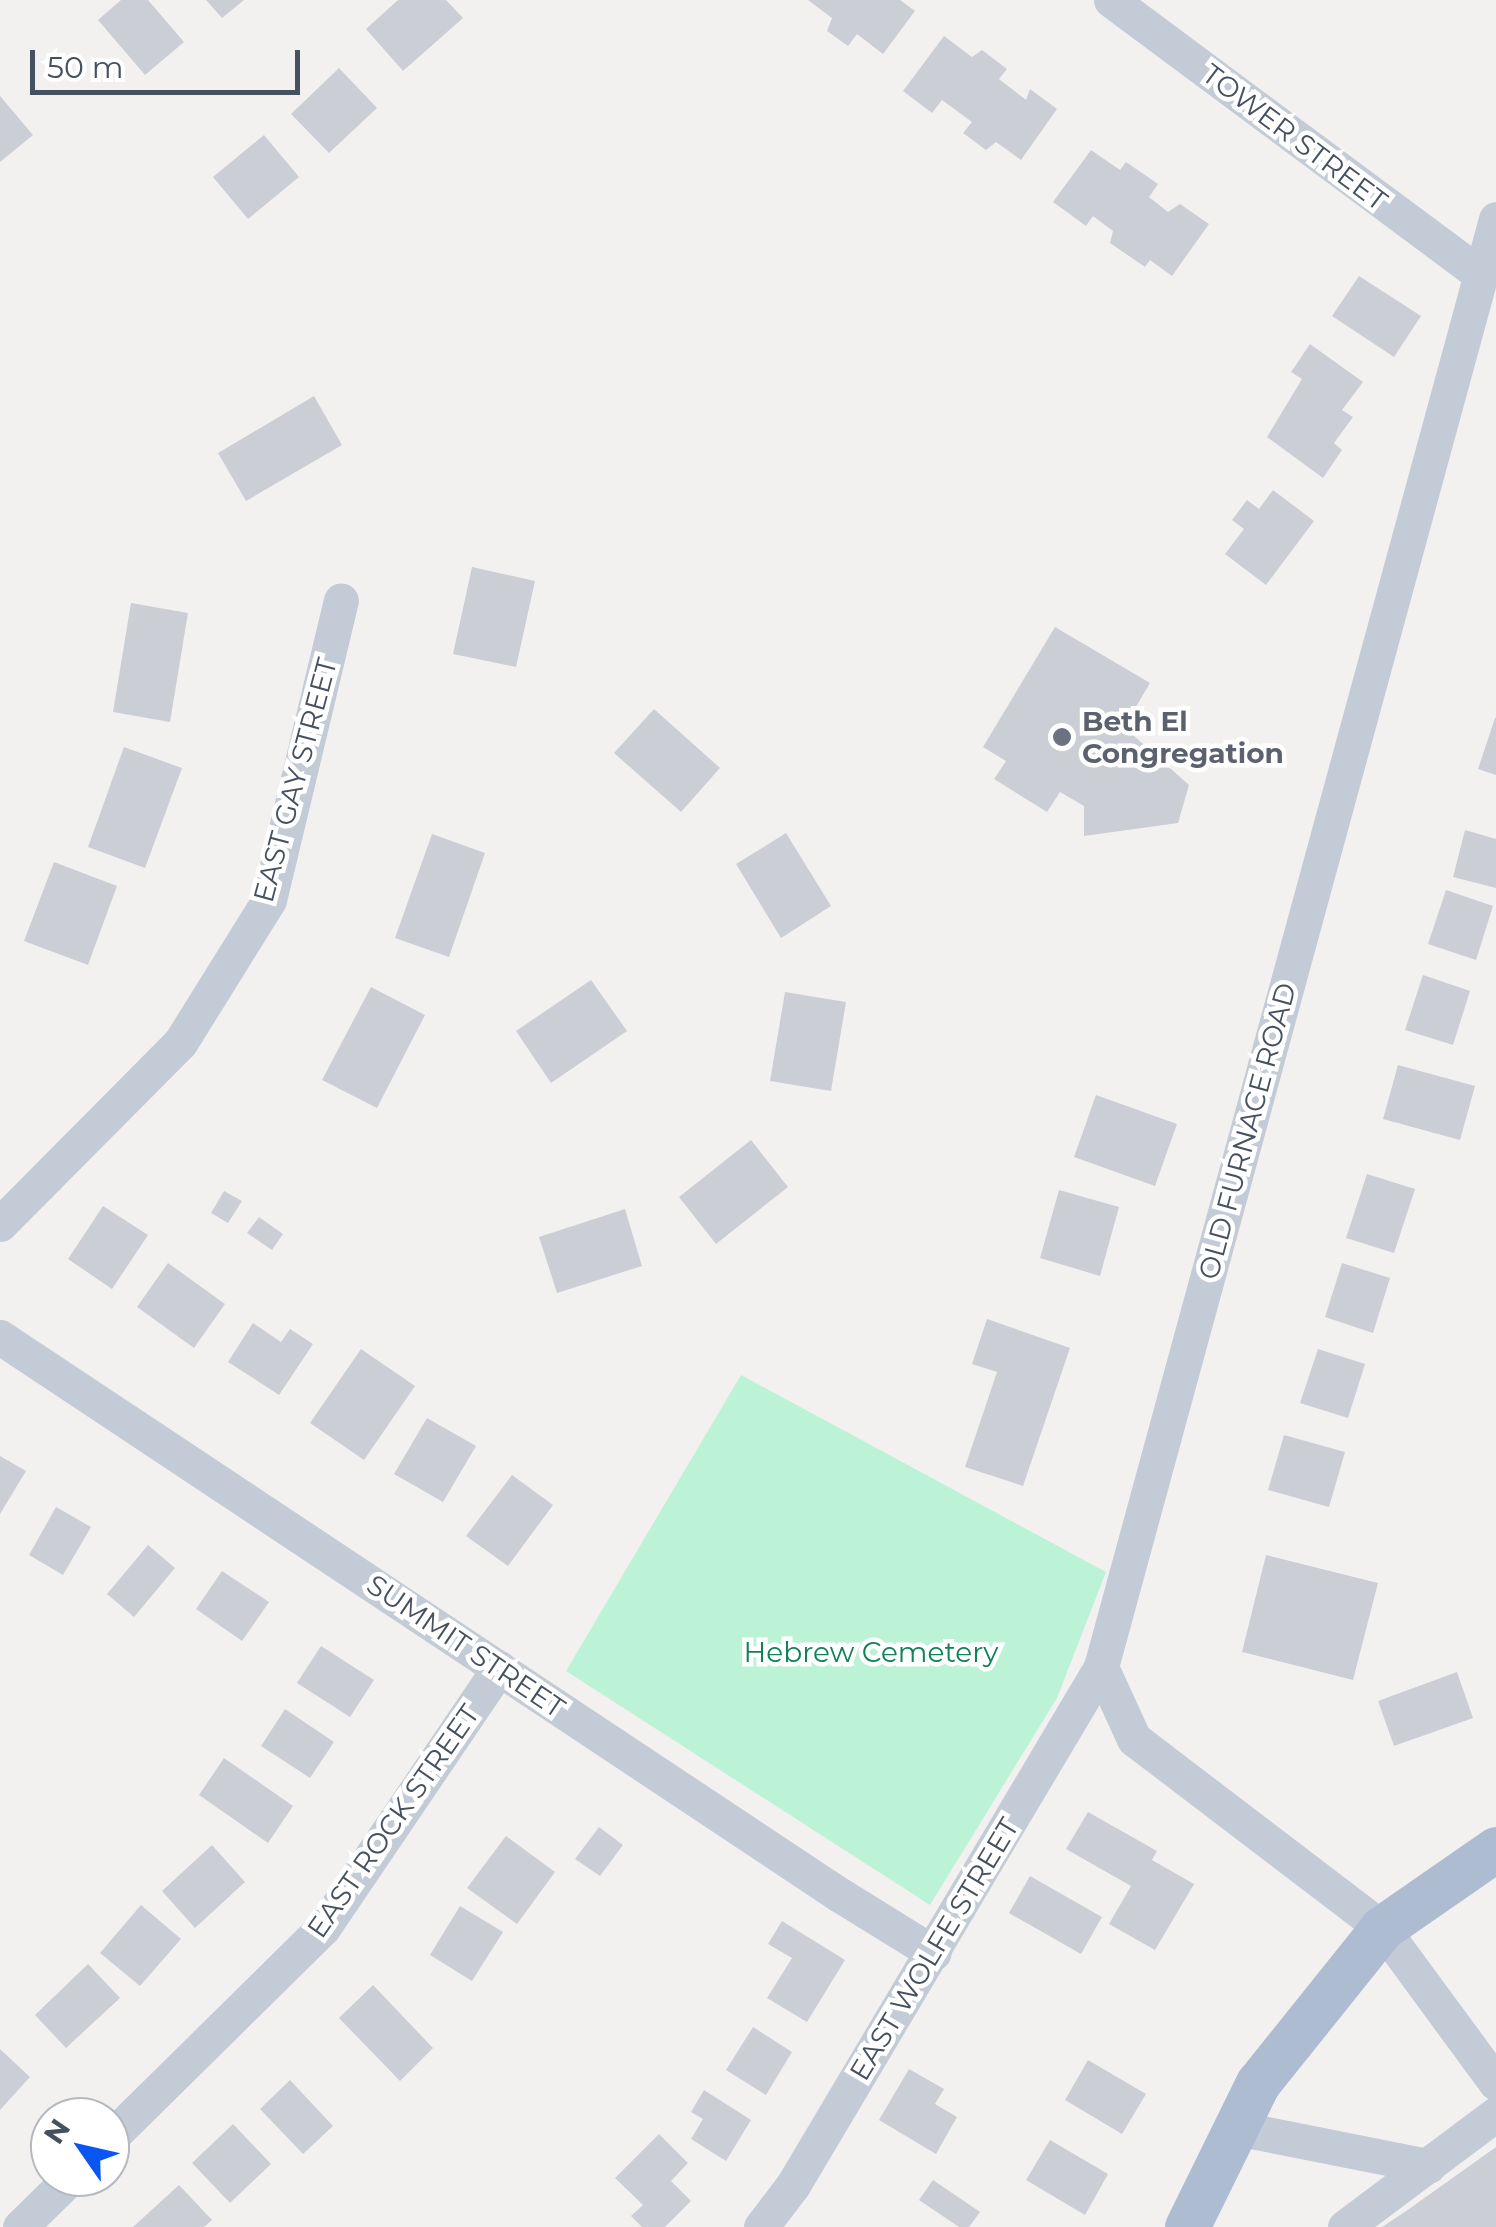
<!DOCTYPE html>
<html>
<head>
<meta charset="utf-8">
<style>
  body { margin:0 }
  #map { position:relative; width:1496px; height:2227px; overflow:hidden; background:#f3f0f0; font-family:Montserrat,sans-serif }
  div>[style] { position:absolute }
  .green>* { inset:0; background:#bcf3d7 }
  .building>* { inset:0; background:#ccced6 }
  .minor>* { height:35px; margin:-17.5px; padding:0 17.5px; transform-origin:17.5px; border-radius:17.5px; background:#c3cbd6 }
  .major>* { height:45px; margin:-22.5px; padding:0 22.5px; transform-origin:22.5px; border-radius:22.5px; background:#aebcd1 }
  .dots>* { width:28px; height:28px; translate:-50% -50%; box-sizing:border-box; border:5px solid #fff; border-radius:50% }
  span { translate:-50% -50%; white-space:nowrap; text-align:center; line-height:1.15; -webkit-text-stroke:9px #fff; paint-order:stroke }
  .street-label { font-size:28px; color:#465160 }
  .worship-label { font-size:28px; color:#5b616d; font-weight:700 }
  .left { translate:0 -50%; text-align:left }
  .park-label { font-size:28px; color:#0f8356 }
  .north { position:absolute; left:30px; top:2097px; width:100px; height:100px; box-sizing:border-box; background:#fff; border:2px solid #b5b9bf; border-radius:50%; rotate:304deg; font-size:28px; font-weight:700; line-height:40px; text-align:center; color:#465160 }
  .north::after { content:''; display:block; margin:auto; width:35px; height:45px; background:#0a56f3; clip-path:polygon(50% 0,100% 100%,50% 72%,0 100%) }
  .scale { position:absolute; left:30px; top:50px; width:270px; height:45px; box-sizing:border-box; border:5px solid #465160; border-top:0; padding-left:12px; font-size:30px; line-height:35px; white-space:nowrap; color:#465160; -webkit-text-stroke:8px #fff; paint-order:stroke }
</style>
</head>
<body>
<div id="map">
  <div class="green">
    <i style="clip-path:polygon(741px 1375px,1106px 1572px,1057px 1698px,930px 1905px,566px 1671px)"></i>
  </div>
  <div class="building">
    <i style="clip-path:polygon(121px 0,148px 0,184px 42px,145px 75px,98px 20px)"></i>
    <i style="clip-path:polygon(206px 0,244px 0,222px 18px)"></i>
    <i style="clip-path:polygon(398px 0,446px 0,463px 18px,403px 71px,366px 29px)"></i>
    <i style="clip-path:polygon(808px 0,900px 0,915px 11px,883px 54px,857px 34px,848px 46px,827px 31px,832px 18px)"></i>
    <i style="clip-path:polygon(944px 36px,972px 57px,982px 50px,1007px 69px,999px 79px,1026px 100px,1030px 89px,1057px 109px,1021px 160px,996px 142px,986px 150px,963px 133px,972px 122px,942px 100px,932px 113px,903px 91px)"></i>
    <i style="clip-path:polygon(339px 68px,377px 108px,329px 153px,291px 114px)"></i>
    <i style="clip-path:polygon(0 96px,33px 135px,0 162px)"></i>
    <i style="clip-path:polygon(264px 135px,299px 177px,248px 219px,213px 177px)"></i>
    <i style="clip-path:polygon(1091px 150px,1120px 170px,1126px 162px,1158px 184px,1149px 197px,1168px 212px,1180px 204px,1209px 224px,1172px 276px,1150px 260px,1145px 267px,1110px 243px,1113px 231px,1093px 216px,1086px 226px,1053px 202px)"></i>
    <i style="clip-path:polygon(1359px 276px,1421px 316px,1394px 357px,1332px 316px)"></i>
    <i style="clip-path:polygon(1310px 344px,1363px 382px,1342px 410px,1353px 417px,1334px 443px,1342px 450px,1323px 478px,1267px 437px,1302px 379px,1291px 372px)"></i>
    <i style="clip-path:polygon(314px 396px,342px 445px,246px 501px,218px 453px)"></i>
    <i style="clip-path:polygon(1273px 490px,1314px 521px,1266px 585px,1225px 554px,1244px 529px,1232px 520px,1247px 500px,1259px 509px)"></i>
    <i style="clip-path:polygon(472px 567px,535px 581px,516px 667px,453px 654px)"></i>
    <i style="clip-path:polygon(131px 603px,188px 613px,170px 722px,113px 712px)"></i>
    <i style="clip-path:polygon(1055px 627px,1150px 683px,1124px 727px,1189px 785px,1178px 823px,1084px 836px,1084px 806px,1060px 792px,1047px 812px,994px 779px,1006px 761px,983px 747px)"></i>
    <i style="clip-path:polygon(654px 709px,720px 768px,681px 812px,614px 753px)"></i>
    <i style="clip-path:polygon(1495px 718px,1496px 718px,1496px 775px,1478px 769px)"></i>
    <i style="clip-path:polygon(124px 747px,182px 768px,145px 868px,88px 847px)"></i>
    <i style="clip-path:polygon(1465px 830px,1496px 839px,1496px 888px,1453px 877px)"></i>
    <i style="clip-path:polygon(786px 833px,831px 906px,781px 938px,736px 864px)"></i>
    <i style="clip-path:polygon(432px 834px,485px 853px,449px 957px,395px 938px)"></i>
    <i style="clip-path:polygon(54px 862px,117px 886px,88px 965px,24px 941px)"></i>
    <i style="clip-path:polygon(1446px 890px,1493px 906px,1476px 960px,1428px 944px)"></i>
    <i style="clip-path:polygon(1423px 975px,1470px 991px,1453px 1045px,1405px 1030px)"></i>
    <i style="clip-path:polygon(591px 980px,627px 1031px,551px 1083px,516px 1031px)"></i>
    <i style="clip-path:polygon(371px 987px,425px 1015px,377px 1108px,322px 1080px)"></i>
    <i style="clip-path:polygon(785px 992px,846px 1002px,831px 1091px,770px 1081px)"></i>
    <i style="clip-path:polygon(1398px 1065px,1475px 1086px,1460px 1140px,1383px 1119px)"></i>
    <i style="clip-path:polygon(1096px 1095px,1177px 1124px,1155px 1186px,1074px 1157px)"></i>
    <i style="clip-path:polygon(751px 1140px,788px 1187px,716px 1244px,679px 1197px)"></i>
    <i style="clip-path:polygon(1367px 1174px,1415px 1189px,1394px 1253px,1346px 1238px)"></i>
    <i style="clip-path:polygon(1059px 1190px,1119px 1207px,1100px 1276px,1040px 1258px)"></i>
    <i style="clip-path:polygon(224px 1191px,242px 1201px,228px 1223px,211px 1213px)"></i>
    <i style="clip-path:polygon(103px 1206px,148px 1235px,112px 1289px,68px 1259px)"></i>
    <i style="clip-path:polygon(625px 1209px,642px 1266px,557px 1293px,539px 1237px)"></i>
    <i style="clip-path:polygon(259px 1217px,283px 1234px,272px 1250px,247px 1233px)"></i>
    <i style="clip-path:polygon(168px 1263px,225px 1304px,194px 1348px,137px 1307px)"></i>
    <i style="clip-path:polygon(1342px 1263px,1390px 1278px,1373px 1333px,1325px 1317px)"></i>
    <i style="clip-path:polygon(987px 1319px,1070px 1348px,1023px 1486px,965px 1467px,997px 1372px,972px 1364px)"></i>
    <i style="clip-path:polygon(253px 1323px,281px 1342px,290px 1329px,313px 1344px,279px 1395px,228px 1362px)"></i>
    <i style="clip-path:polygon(361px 1349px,415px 1386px,364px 1460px,310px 1423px)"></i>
    <i style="clip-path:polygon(1318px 1349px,1365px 1364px,1348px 1418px,1300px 1403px)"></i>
    <i style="clip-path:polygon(427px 1418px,476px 1446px,443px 1502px,394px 1474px)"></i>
    <i style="clip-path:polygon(1284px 1435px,1345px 1452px,1329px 1507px,1268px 1490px)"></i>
    <i style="clip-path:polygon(0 1456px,26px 1471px,0 1514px)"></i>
    <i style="clip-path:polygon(512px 1475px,553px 1505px,508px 1566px,466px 1536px)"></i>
    <i style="clip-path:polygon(56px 1507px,91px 1527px,63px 1575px,29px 1555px)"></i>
    <i style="clip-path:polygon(148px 1545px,175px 1568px,134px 1617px,107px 1594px)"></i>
    <i style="clip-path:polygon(1266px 1555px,1378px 1583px,1353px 1680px,1242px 1652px)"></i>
    <i style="clip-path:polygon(222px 1571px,269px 1602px,242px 1641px,196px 1609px)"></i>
    <i style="clip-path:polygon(321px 1646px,374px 1680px,350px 1717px,297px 1683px)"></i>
    <i style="clip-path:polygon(1457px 1672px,1473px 1718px,1394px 1746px,1378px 1701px)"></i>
    <i style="clip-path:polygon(285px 1709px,334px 1742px,310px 1778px,261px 1746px)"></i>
    <i style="clip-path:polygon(224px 1758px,293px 1806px,268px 1843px,199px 1795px)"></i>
    <i style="clip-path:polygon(1088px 1812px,1157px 1851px,1152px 1860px,1194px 1884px,1155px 1950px,1109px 1924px,1131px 1886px,1066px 1849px)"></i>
    <i style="clip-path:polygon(599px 1827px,623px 1845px,600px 1876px,575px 1859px)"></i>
    <i style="clip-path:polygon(506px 1836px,555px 1872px,517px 1924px,467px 1888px)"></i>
    <i style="clip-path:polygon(212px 1845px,245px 1882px,195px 1928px,162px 1891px)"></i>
    <i style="clip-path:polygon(1030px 1876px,1102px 1917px,1081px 1954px,1009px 1913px)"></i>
    <i style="clip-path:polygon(141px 1905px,181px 1939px,140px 1986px,100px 1953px)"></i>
    <i style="clip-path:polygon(460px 1906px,503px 1932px,472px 1981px,430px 1955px)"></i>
    <i style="clip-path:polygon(782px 1921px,845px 1960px,807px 2022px,767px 1998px,792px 1958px,768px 1944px)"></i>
    <i style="clip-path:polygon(88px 1964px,120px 1998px,66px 2048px,35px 2015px)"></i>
    <i style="clip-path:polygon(373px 1985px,433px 2048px,400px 2081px,339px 2018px)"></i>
    <i style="clip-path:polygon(753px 2027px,792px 2052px,766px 2095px,726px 2070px)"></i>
    <i style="clip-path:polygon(0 2049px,30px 2077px,0 2110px)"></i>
    <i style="clip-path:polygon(1088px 2060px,1146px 2094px,1122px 2134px,1065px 2100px)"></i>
    <i style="clip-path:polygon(909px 2069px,944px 2089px,935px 2104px,957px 2117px,936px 2154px,879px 2120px)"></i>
    <i style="clip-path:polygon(290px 2080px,333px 2126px,303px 2154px,260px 2109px)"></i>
    <i style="clip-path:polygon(704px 2090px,751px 2120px,726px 2161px,691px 2139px,703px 2119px,691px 2112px)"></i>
    <i style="clip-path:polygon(233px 2124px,271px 2164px,230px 2203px,192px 2163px)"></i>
    <i style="clip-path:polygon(659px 2134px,688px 2163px,671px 2181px,691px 2201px,665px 2227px,642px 2227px,631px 2216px,643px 2205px,615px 2178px)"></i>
    <i style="clip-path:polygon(1050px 2140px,1108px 2174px,1085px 2215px,1026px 2180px)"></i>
    <i style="clip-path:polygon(1496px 2147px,1496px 2227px,1382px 2227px,1409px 2209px)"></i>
    <i style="clip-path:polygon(933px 2180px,980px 2212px,969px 2227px,959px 2227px,919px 2200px)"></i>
    <i style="clip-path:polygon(179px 2185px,212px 2220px,204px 2227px,133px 2227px)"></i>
  </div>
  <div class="minor">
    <i style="left:1111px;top:0;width:448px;rotate:36.6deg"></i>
    <i style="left:1471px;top:267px;width:12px;rotate:20deg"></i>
    <i style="left:1496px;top:219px;width:1501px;rotate:105.26deg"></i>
    <i style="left:1101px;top:1667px;width:79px;rotate:65.4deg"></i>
    <i style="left:1134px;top:1739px;width:312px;rotate:37.3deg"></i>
    <i style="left:1382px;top:1928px;width:192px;rotate:53.7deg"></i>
    <i style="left:0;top:1224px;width:255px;rotate:-45.2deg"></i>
    <i style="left:180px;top:1043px;width:168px;rotate:-58.1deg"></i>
    <i style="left:269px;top:900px;width:308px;rotate:-76.5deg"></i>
    <i style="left:0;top:1337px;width:1008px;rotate:33.6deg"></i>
    <i style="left:840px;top:1895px;width:110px;rotate:31.7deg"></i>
    <i style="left:1236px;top:2128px;width:196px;rotate:11.2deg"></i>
    <i style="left:110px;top:2138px;width:299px;rotate:-44.6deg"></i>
    <i style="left:323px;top:1928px;width:314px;rotate:-55.9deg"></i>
    <i style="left:20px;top:2227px;width:71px;rotate:-44.4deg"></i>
    <i style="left:761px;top:2227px;width:53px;rotate:-52.7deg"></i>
    <i style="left:793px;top:2185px;width:603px;rotate:-59.26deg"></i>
    <i style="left:1345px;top:2227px;width:189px;rotate:-36.8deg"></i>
  </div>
  <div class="major">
    <i style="left:1187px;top:2227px;width:161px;rotate:-63.8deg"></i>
    <i style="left:1258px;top:2083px;width:198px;rotate:-51.3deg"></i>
    <i style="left:1382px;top:1928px;width:139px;rotate:-34.7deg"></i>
  </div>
  <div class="dots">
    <i style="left:1062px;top:737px;background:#6b7280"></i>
  </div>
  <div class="street-label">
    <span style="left:1295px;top:137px;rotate:37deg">TOWER STREET</span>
    <span style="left:295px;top:780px;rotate:-75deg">EAST GAY STREET</span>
    <span style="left:1247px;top:1131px;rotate:-75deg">OLD FURNACE ROAD</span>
    <span style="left:466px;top:1646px;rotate:34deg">SUMMIT STREET</span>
    <span style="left:393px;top:1821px;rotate:-55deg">EAST ROCK STREET</span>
    <span style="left:934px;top:1949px;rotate:-59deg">EAST WOLFE STREET</span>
  </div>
  <div class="worship-label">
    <span class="left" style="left:1082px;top:737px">Beth El<br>Congregation</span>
  </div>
  <div class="park-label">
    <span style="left:871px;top:1652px">Hebrew Cemetery</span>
  </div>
  <div class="north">N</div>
  <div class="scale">50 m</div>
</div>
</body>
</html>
